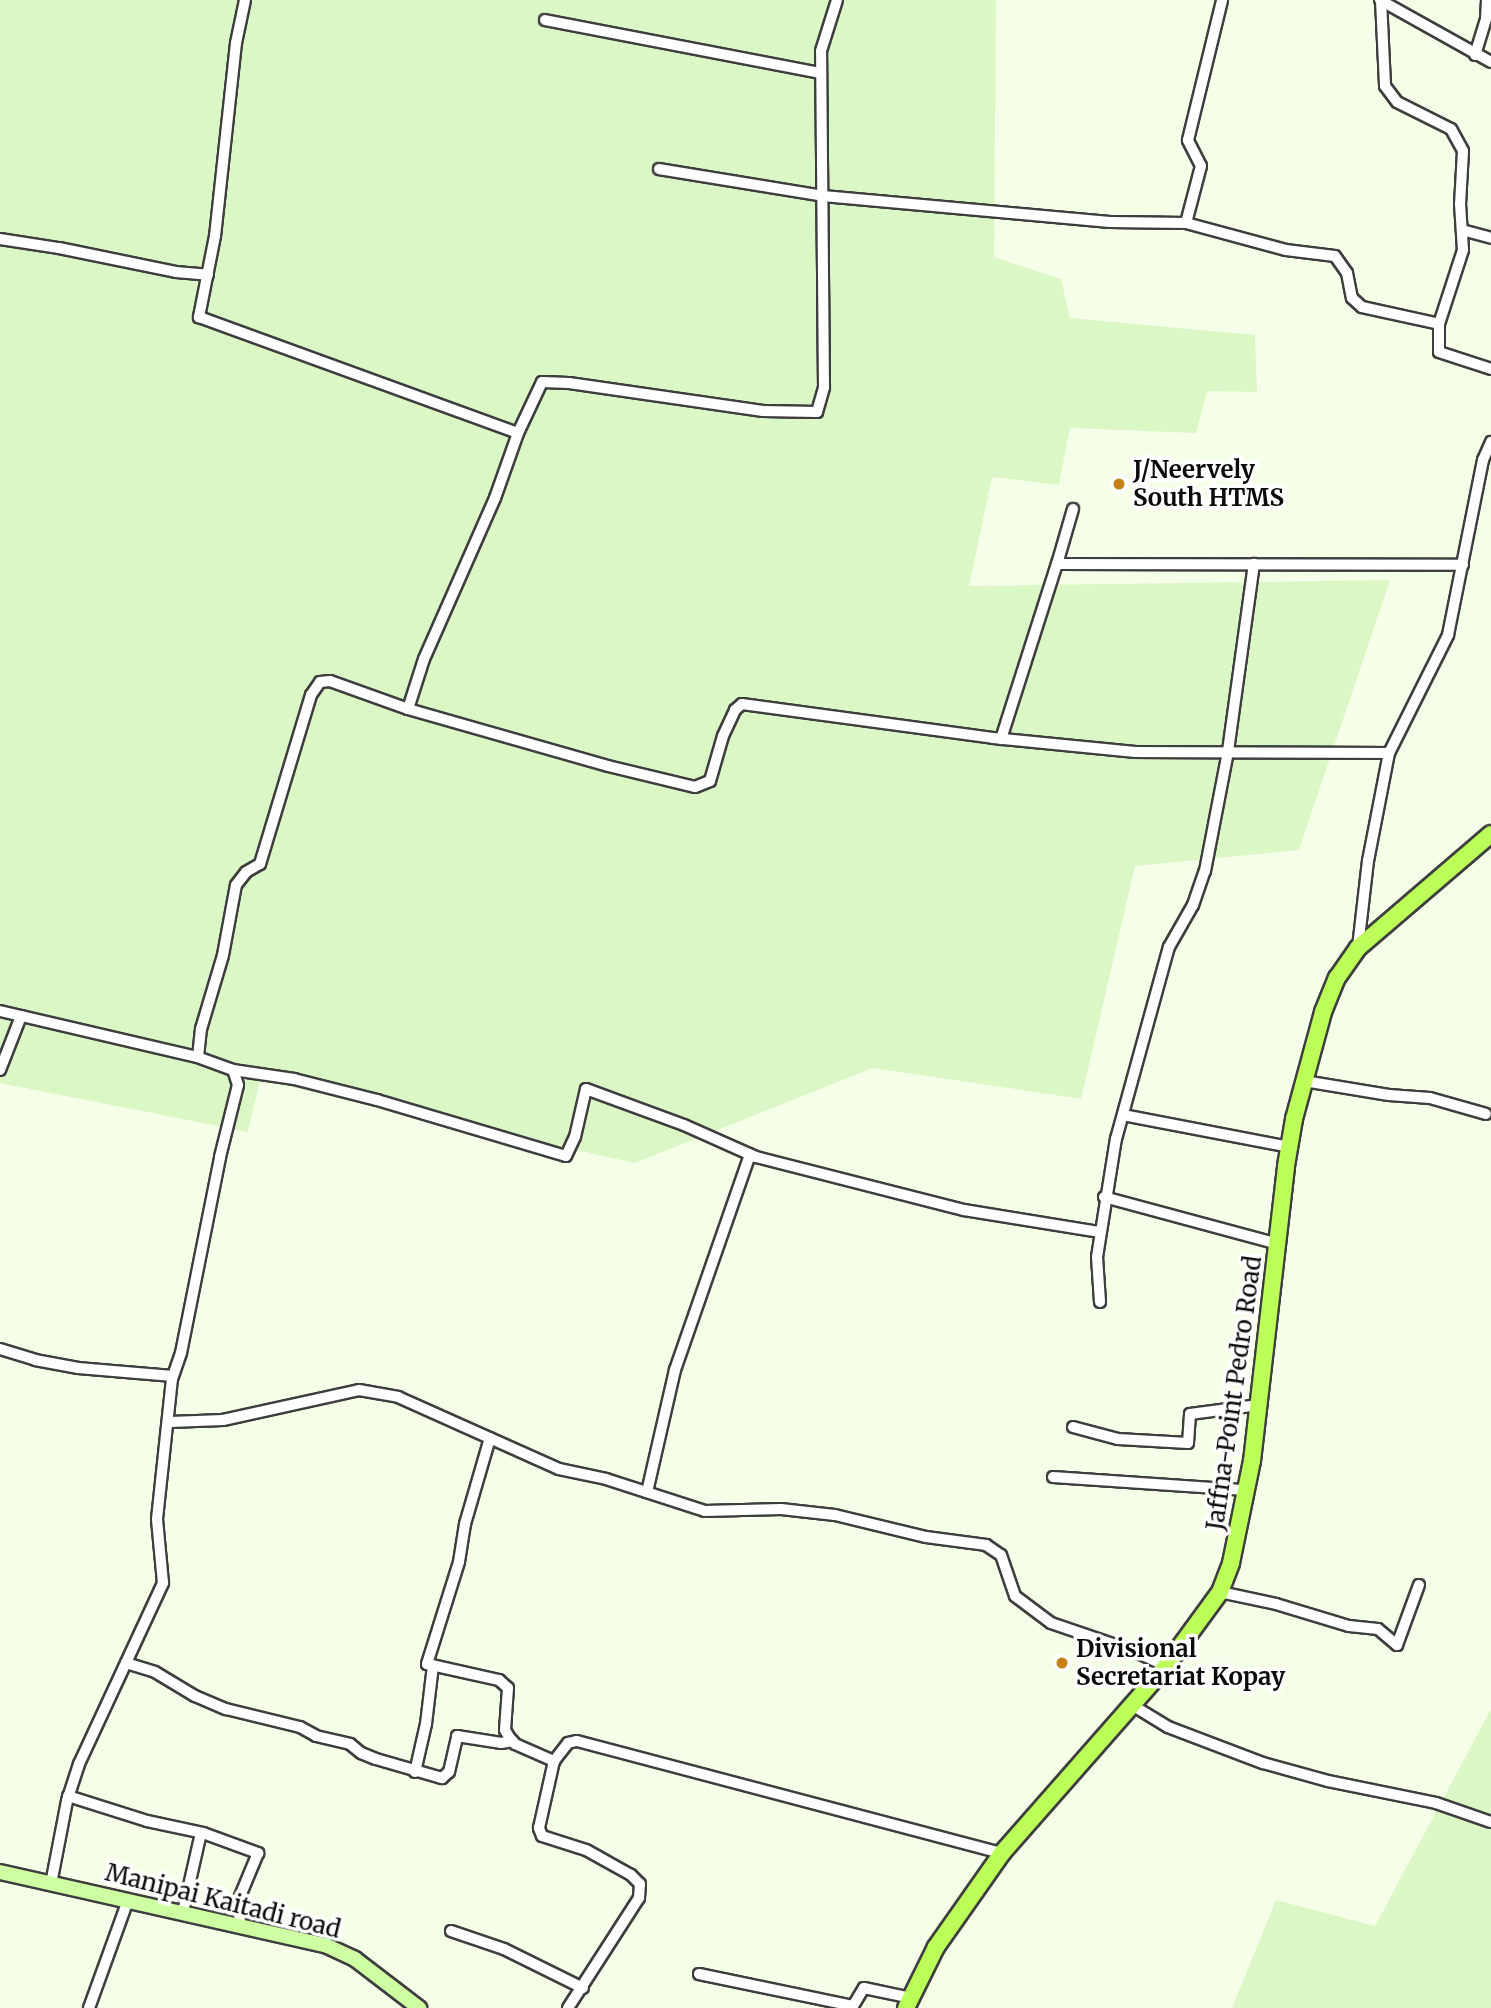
<!DOCTYPE html>
<html>
<head>
<meta charset="utf-8">
<style>
  body { margin:0 }
  #map { position:relative; width:1491px; height:2008px; overflow:hidden; background:#f5ffe8; font-family:Merriweather,serif }
  div>[style] { position:absolute }
  .farmland>* { inset:0; background:#dcf7c6 }
  .roads { filter:drop-shadow(2px 0 #3e3e3e) drop-shadow(-2px 0 #3e3e3e) drop-shadow(0 2px #3e3e3e) drop-shadow(0 -2px #3e3e3e) }
  .minor>* { height:10px; margin:-5px; padding:0 5px; transform-origin:5px; border-radius:5px; background:#fff }
  .secondary>* { height:14px; margin:-7px; padding:0 7px; transform-origin:7px; border-radius:7px; background:#ceffa3 }
  .primary>* { height:16px; margin:-8px; padding:0 8px; transform-origin:8px; border-radius:8px; background:#bcff58 }
  .dots>* { width:19px; height:19px; translate:-50% -50%; box-sizing:border-box; border:4px solid #fff; border-radius:50% }
  span { translate:-50% -50%; white-space:nowrap; text-align:center; line-height:1.15; -webkit-text-stroke:7px #fff; paint-order:stroke }
  .poi-label { font-size:24px; color:#0b0b0b; font-weight:700 }
  .left { translate:0 -50%; text-align:left }
  .street-label { font-size:24px; color:#0b0b0b }
</style>
</head>
<body>
<div id="map">
  <div class="farmland">
    <i style="clip-path:polygon(0 0,996px 0,994px 257px,1061px 279px,1070px 318px,1255px 335px,1257px 392px,1207px 391px,1196px 433px,1070px 428px,1059px 485px,992px 477px,969px 586px,1390px 580px,1299px 850px,1135px 866px,1081px 1099px,873px 1068px,635px 1163px,260px 1080px,248px 1132px,0 1083px)"></i>
    <i style="clip-path:polygon(1491px 1709px,1491px 2008px,1232px 2008px,1276px 1900px,1375px 1926px)"></i>
  </div>
  <div class="roads">
    <div class="minor">
      <i style="left:245px;top:0;width:44px;rotate:101.8deg"></i>
      <i style="left:236px;top:43px;width:194px;rotate:96.2deg"></i>
      <i style="left:215px;top:236px;width:83px;rotate:101.2deg"></i>
      <i style="left:199px;top:317px;width:339px;rotate:20deg"></i>
      <i style="left:1380px;top:0;width:127px;rotate:29.2deg"></i>
      <i style="left:1381px;top:0;width:86px;rotate:87.3deg"></i>
      <i style="left:1385px;top:86px;width:20px;rotate:53deg"></i>
      <i style="left:1397px;top:102px;width:60px;rotate:26.6deg"></i>
      <i style="left:1451px;top:129px;width:25px;rotate:61deg"></i>
      <i style="left:1463px;top:151px;width:53px;rotate:93.2deg"></i>
      <i style="left:1460px;top:204px;width:46px;rotate:86.3deg"></i>
      <i style="left:1463px;top:250px;width:78px;rotate:108deg"></i>
      <i style="left:545px;top:20px;width:280px;rotate:10.9deg"></i>
      <i style="left:1475px;top:55px;width:38px;rotate:-73deg"></i>
      <i style="left:1486px;top:19px;width:19px;rotate:-87deg"></i>
      <i style="left:659px;top:169px;width:166px;rotate:9.3deg"></i>
      <i style="left:823px;top:196px;width:288px;rotate:5.2deg"></i>
      <i style="left:1110px;top:222px;width:76px;rotate:0.8deg"></i>
      <i style="left:1186px;top:223px;width:104px;rotate:15.1deg"></i>
      <i style="left:1286px;top:250px;width:49px;rotate:7deg"></i>
      <i style="left:1335px;top:256px;width:21px;rotate:55deg"></i>
      <i style="left:1347px;top:273px;width:25px;rotate:79deg"></i>
      <i style="left:1352px;top:298px;width:13px;rotate:42deg"></i>
      <i style="left:1362px;top:307px;width:79px;rotate:12.4deg"></i>
      <i style="left:1439px;top:324px;width:28px;rotate:90deg"></i>
      <i style="left:1439px;top:352px;width:55px;rotate:18.1deg"></i>
      <i style="left:1186px;top:223px;width:59px;rotate:-75.3deg"></i>
      <i style="left:1201px;top:166px;width:29px;rotate:-117deg"></i>
      <i style="left:1188px;top:140px;width:144px;rotate:-76.3deg"></i>
      <i style="left:1462px;top:230px;width:30px;rotate:15deg"></i>
      <i style="left:0;top:239px;width:60px;rotate:8.7deg"></i>
      <i style="left:59px;top:248px;width:119px;rotate:11.6deg"></i>
      <i style="left:176px;top:272px;width:32px;rotate:5deg"></i>
      <i style="left:1073px;top:509px;width:57px;rotate:106.2deg"></i>
      <i style="left:1057px;top:564px;width:406px;rotate:0.1deg"></i>
      <i style="left:408px;top:709px;width:208px;rotate:15.9deg"></i>
      <i style="left:608px;top:766px;width:89px;rotate:13.6deg"></i>
      <i style="left:695px;top:787px;width:16px;rotate:-22deg"></i>
      <i style="left:710px;top:781px;width:47px;rotate:-73.9deg"></i>
      <i style="left:723px;top:736px;width:29px;rotate:-65deg"></i>
      <i style="left:735px;top:710px;width:9px;rotate:-41deg"></i>
      <i style="left:742px;top:704px;width:253px;rotate:7.7deg"></i>
      <i style="left:993px;top:738px;width:143px;rotate:5.6deg"></i>
      <i style="left:1135px;top:752px;width:254px;rotate:0.2deg"></i>
      <i style="left:1001px;top:739px;width:184px;rotate:-72.3deg"></i>
      <i style="left:1358px;top:947px;width:87px;rotate:-83.4deg"></i>
      <i style="left:1368px;top:861px;width:110px;rotate:-79deg"></i>
      <i style="left:1389px;top:753px;width:132px;rotate:-63.4deg"></i>
      <i style="left:1448px;top:635px;width:178px;rotate:-78.7deg"></i>
      <i style="left:1483px;top:460px;width:20px;rotate:-66deg"></i>
      <i style="left:0;top:1011px;width:203px;rotate:13.1deg"></i>
      <i style="left:0;top:1070px;width:58px;rotate:-68.7deg"></i>
      <i style="left:233px;top:1070px;width:62px;rotate:8.4deg"></i>
      <i style="left:294px;top:1079px;width:86px;rotate:14.2deg"></i>
      <i style="left:377px;top:1100px;width:197px;rotate:16.5deg"></i>
      <i style="left:566px;top:1156px;width:21px;rotate:-65deg"></i>
      <i style="left:575px;top:1137px;width:49px;rotate:-77.1deg"></i>
      <i style="left:586px;top:1089px;width:104px;rotate:20.2deg"></i>
      <i style="left:684px;top:1125px;width:79px;rotate:24deg"></i>
      <i style="left:756px;top:1157px;width:215px;rotate:14.3deg"></i>
      <i style="left:964px;top:1210px;width:138px;rotate:9.2deg"></i>
      <i style="left:1304px;top:1081px;width:86px;rotate:9.4deg"></i>
      <i style="left:1389px;top:1095px;width:41px;rotate:4.2deg"></i>
      <i style="left:1430px;top:1098px;width:58px;rotate:15.9deg"></i>
      <i style="left:1123px;top:1115px;width:169px;rotate:10.9deg"></i>
      <i style="left:1104px;top:1197px;width:180px;rotate:15.1deg"></i>
      <i style="left:1100px;top:1302px;width:45px;rotate:-93.8deg"></i>
      <i style="left:1097px;top:1257px;width:120px;rotate:-80.9deg"></i>
      <i style="left:1116px;top:1139px;width:199px;rotate:-74.6deg"></i>
      <i style="left:1169px;top:947px;width:48px;rotate:-60.3deg"></i>
      <i style="left:1193px;top:905px;width:36px;rotate:-71deg"></i>
      <i style="left:1205px;top:871px;width:122px;rotate:-79.1deg"></i>
      <i style="left:1228px;top:751px;width:189px;rotate:-82.1deg"></i>
      <i style="left:0;top:1349px;width:37px;rotate:17deg"></i>
      <i style="left:35px;top:1360px;width:44px;rotate:10.5deg"></i>
      <i style="left:78px;top:1368px;width:95px;rotate:4.8deg"></i>
      <i style="left:170px;top:1422px;width:53px;rotate:-2.2deg"></i>
      <i style="left:223px;top:1420px;width:139px;rotate:-12.4deg"></i>
      <i style="left:359px;top:1390px;width:40px;rotate:10deg"></i>
      <i style="left:398px;top:1397px;width:176px;rotate:24.1deg"></i>
      <i style="left:559px;top:1469px;width:48px;rotate:12deg"></i>
      <i style="left:606px;top:1479px;width:104px;rotate:17.9deg"></i>
      <i style="left:705px;top:1511px;width:76px;rotate:-1.5deg"></i>
      <i style="left:781px;top:1509px;width:54px;rotate:6.3deg"></i>
      <i style="left:835px;top:1515px;width:94px;rotate:13.6deg"></i>
      <i style="left:926px;top:1537px;width:61px;rotate:7.6deg"></i>
      <i style="left:986px;top:1545px;width:18px;rotate:34deg"></i>
      <i style="left:1001px;top:1555px;width:43px;rotate:71.1deg"></i>
      <i style="left:1015px;top:1596px;width:45px;rotate:36.9deg"></i>
      <i style="left:1051px;top:1623px;width:90px;rotate:18.8deg"></i>
      <i style="left:1136px;top:1652px;width:33px;rotate:25deg"></i>
      <i style="left:1073px;top:1427px;width:47px;rotate:14.9deg"></i>
      <i style="left:1118px;top:1439px;width:70px;rotate:3.3deg"></i>
      <i style="left:1188px;top:1443px;width:29px;rotate:-86deg"></i>
      <i style="left:1190px;top:1414px;width:69px;rotate:-7.5deg"></i>
      <i style="left:490px;top:1438px;width:90px;rotate:106.2deg"></i>
      <i style="left:465px;top:1524px;width:38px;rotate:99deg"></i>
      <i style="left:459px;top:1562px;width:107px;rotate:107.4deg"></i>
      <i style="left:427px;top:1664px;width:74px;rotate:12.5deg"></i>
      <i style="left:499px;top:1680px;width:12px;rotate:42deg"></i>
      <i style="left:508px;top:1688px;width:42px;rotate:94.1deg"></i>
      <i style="left:505px;top:1730px;width:8px;rotate:60deg"></i>
      <i style="left:509px;top:1737px;width:9px;rotate:49deg"></i>
      <i style="left:515px;top:1744px;width:43px;rotate:23.6deg"></i>
      <i style="left:1053px;top:1477px;width:193px;rotate:3.9deg"></i>
      <i style="left:647px;top:1492px;width:125px;rotate:-77.1deg"></i>
      <i style="left:675px;top:1370px;width:228px;rotate:-70.8deg"></i>
      <i style="left:1220px;top:1592px;width:57px;rotate:12.1deg"></i>
      <i style="left:1276px;top:1604px;width:76px;rotate:16.8deg"></i>
      <i style="left:1349px;top:1626px;width:29px;rotate:6deg"></i>
      <i style="left:1378px;top:1629px;width:25px;rotate:40deg"></i>
      <i style="left:1397px;top:1645px;width:64px;rotate:-69.9deg"></i>
      <i style="left:126px;top:1663px;width:30px;rotate:17deg"></i>
      <i style="left:155px;top:1672px;width:47px;rotate:31deg"></i>
      <i style="left:195px;top:1696px;width:34px;rotate:23deg"></i>
      <i style="left:226px;top:1709px;width:76px;rotate:13.7deg"></i>
      <i style="left:300px;top:1727px;width:18px;rotate:29deg"></i>
      <i style="left:316px;top:1736px;width:35px;rotate:13deg"></i>
      <i style="left:350px;top:1744px;width:14px;rotate:39deg"></i>
      <i style="left:361px;top:1753px;width:16px;rotate:22deg"></i>
      <i style="left:376px;top:1759px;width:69px;rotate:16.1deg"></i>
      <i style="left:442px;top:1778px;width:9px;rotate:-41deg"></i>
      <i style="left:449px;top:1772px;width:37px;rotate:-77deg"></i>
      <i style="left:457px;top:1736px;width:45px;rotate:9deg"></i>
      <i style="left:501px;top:1743px;width:12px;rotate:-9deg"></i>
      <i style="left:1132px;top:1705px;width:42px;rotate:31.4deg"></i>
      <i style="left:1168px;top:1727px;width:102px;rotate:20.8deg"></i>
      <i style="left:1263px;top:1763px;width:67px;rotate:15.5deg"></i>
      <i style="left:1328px;top:1781px;width:110px;rotate:11.5deg"></i>
      <i style="left:1436px;top:1803px;width:58px;rotate:19.1deg"></i>
      <i style="left:415px;top:1772px;width:49px;rotate:-77.1deg"></i>
      <i style="left:426px;top:1724px;width:59px;rotate:-83.2deg"></i>
      <i style="left:68px;top:1796px;width:83px;rotate:17.6deg"></i>
      <i style="left:147px;top:1821px;width:57px;rotate:12.1deg"></i>
      <i style="left:203px;top:1833px;width:59px;rotate:20deg"></i>
      <i style="left:258px;top:1853px;width:52px;rotate:112.6deg"></i>
      <i style="left:238px;top:1901px;width:24px;rotate:85deg"></i>
      <i style="left:51px;top:1884px;width:85px;rotate:-79.1deg"></i>
      <i style="left:67px;top:1801px;width:39px;rotate:-72deg"></i>
      <i style="left:79px;top:1764px;width:200px;rotate:-65.1deg"></i>
      <i style="left:163px;top:1583px;width:64px;rotate:-95.4deg"></i>
      <i style="left:157px;top:1519px;width:141px;rotate:-83.9deg"></i>
      <i style="left:172px;top:1379px;width:28px;rotate:-71deg"></i>
      <i style="left:181px;top:1353px;width:200px;rotate:-78.7deg"></i>
      <i style="left:220px;top:1157px;width:74px;rotate:-76deg"></i>
      <i style="left:238px;top:1085px;width:16px;rotate:-108deg"></i>
      <i style="left:233px;top:1070px;width:37px;rotate:-160deg"></i>
      <i style="left:198px;top:1057px;width:28px;rotate:-84deg"></i>
      <i style="left:201px;top:1029px;width:77px;rotate:-73.4deg"></i>
      <i style="left:223px;top:955px;width:71px;rotate:-79.5deg"></i>
      <i style="left:236px;top:885px;width:16px;rotate:-52deg"></i>
      <i style="left:246px;top:872px;width:16px;rotate:-30deg"></i>
      <i style="left:260px;top:864px;width:177px;rotate:-73.2deg"></i>
      <i style="left:311px;top:695px;width:16px;rotate:-55deg"></i>
      <i style="left:320px;top:682px;width:10px;rotate:-6deg"></i>
      <i style="left:330px;top:681px;width:83px;rotate:19.7deg"></i>
      <i style="left:408px;top:709px;width:52px;rotate:-72.3deg"></i>
      <i style="left:424px;top:659px;width:176px;rotate:-66.2deg"></i>
      <i style="left:495px;top:498px;width:69px;rotate:-70.5deg"></i>
      <i style="left:518px;top:433px;width:56px;rotate:-64.8deg"></i>
      <i style="left:542px;top:382px;width:27px;rotate:2deg"></i>
      <i style="left:569px;top:383px;width:196px;rotate:8.2deg"></i>
      <i style="left:763px;top:411px;width:54px;rotate:1.1deg"></i>
      <i style="left:817px;top:412px;width:26px;rotate:-74deg"></i>
      <i style="left:824px;top:387px;width:336px;rotate:-90.5deg"></i>
      <i style="left:821px;top:51px;width:53px;rotate:-72.6deg"></i>
      <i style="left:183px;top:1912px;width:81px;rotate:-77.2deg"></i>
      <i style="left:451px;top:1931px;width:56px;rotate:18.8deg"></i>
      <i style="left:504px;top:1949px;width:88px;rotate:26.3deg"></i>
      <i style="left:699px;top:1974px;width:157px;rotate:11.7deg"></i>
      <i style="left:853px;top:2006px;width:21px;rotate:-59deg"></i>
      <i style="left:864px;top:1988px;width:48px;rotate:12deg"></i>
      <i style="left:89px;top:2008px;width:115px;rotate:-70.1deg"></i>
      <i style="left:568px;top:2008px;width:131px;rotate:-57.2deg"></i>
      <i style="left:639px;top:1898px;width:14px;rotate:-86deg"></i>
      <i style="left:640px;top:1884px;width:13px;rotate:-135deg"></i>
      <i style="left:631px;top:1875px;width:51px;rotate:-150.9deg"></i>
      <i style="left:586px;top:1850px;width:46px;rotate:-162.3deg"></i>
      <i style="left:542px;top:1836px;width:9px;rotate:-111deg"></i>
      <i style="left:539px;top:1828px;width:69px;rotate:-77.4deg"></i>
      <i style="left:554px;top:1761px;width:23px;rotate:-52deg"></i>
      <i style="left:568px;top:1743px;width:9px;rotate:-13deg"></i>
      <i style="left:577px;top:1741px;width:440px;rotate:14.8deg"></i>
    </div>
    <div class="secondary">
      <i style="left:0;top:1872px;width:333px;rotate:12.7deg"></i>
      <i style="left:325px;top:1945px;width:33px;rotate:25deg"></i>
      <i style="left:355px;top:1959px;width:81px;rotate:37.4deg"></i>
    </div>
    <div class="primary">
      <i style="left:906px;top:2008px;width:68px;rotate:-63.8deg"></i>
      <i style="left:936px;top:1947px;width:115px;rotate:-54.9deg"></i>
      <i style="left:1002px;top:1853px;width:249px;rotate:-48.7deg"></i>
      <i style="left:1166px;top:1666px;width:92px;rotate:-53.9deg"></i>
      <i style="left:1220px;top:1592px;width:31px;rotate:-69deg"></i>
      <i style="left:1231px;top:1563px;width:104px;rotate:-78.4deg"></i>
      <i style="left:1252px;top:1461px;width:297px;rotate:-83.4deg"></i>
      <i style="left:1286px;top:1166px;width:48px;rotate:-80.3deg"></i>
      <i style="left:1294px;top:1119px;width:111px;rotate:-74.8deg"></i>
      <i style="left:1323px;top:1012px;width:37px;rotate:-68deg"></i>
      <i style="left:1337px;top:978px;width:37px;rotate:-55deg"></i>
      <i style="left:1358px;top:948px;width:175px;rotate:-40.6deg"></i>
    </div>
  </div>
  <div class="dots">
    <i style="left:1119px;top:484px;background:#c58018"></i>
    <i style="left:1062px;top:1663px;background:#c58018"></i>
  </div>
  <div class="poi-label">
    <span class="left" style="left:1133px;top:484px">J/Neervely<br>South HTMS</span>
    <span class="left" style="left:1076px;top:1663px">Divisional<br>Secretariat Kopay</span>
  </div>
  <div class="street-label">
    <span style="left:1234px;top:1393px;rotate:-82deg">Jaffna-Point Pedro Road</span>
    <span style="left:223px;top:1901px;rotate:14deg">Manipai Kaitadi road</span>
  </div>
</div>
</body>
</html>
